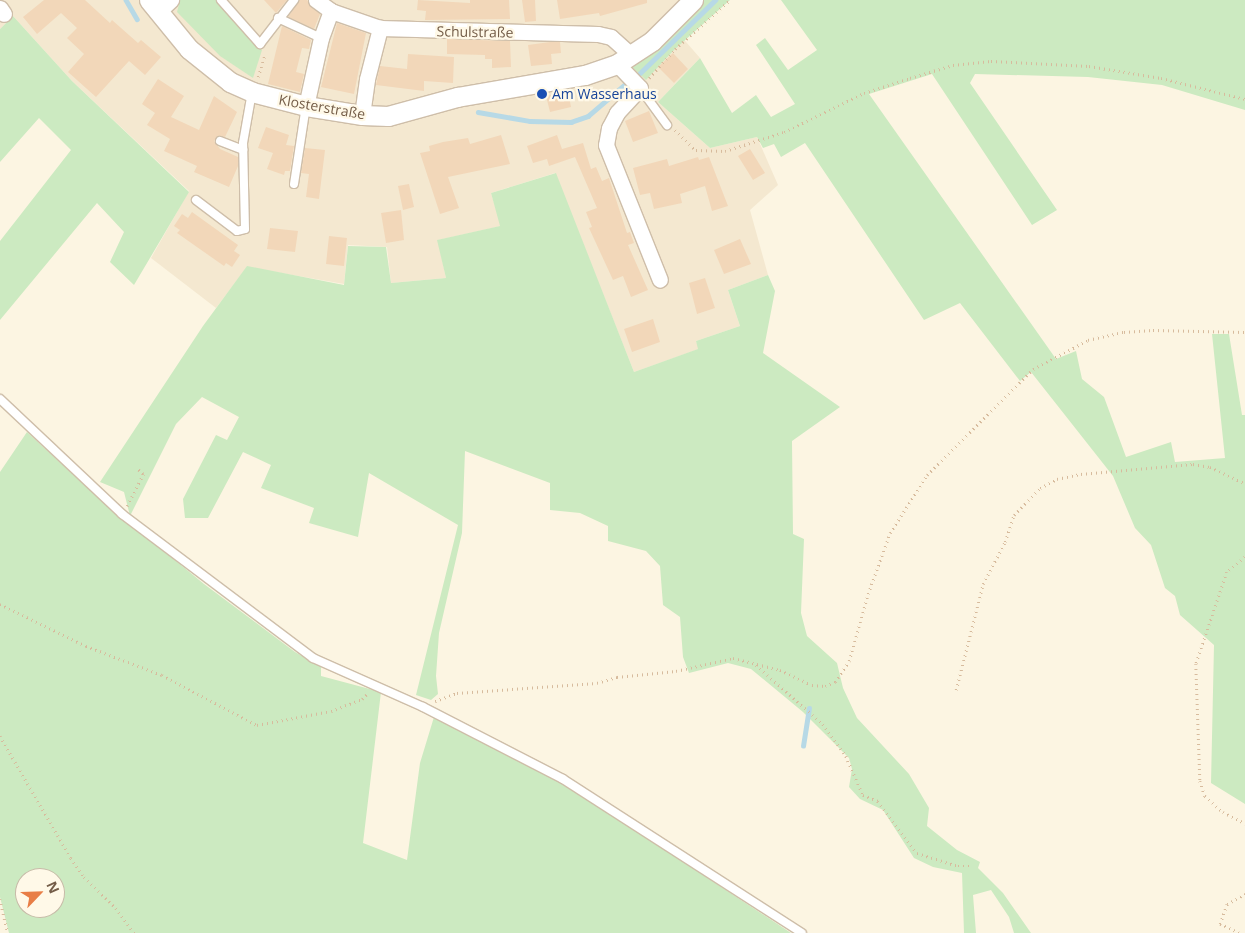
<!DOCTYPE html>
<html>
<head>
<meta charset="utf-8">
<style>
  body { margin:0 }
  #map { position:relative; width:1245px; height:933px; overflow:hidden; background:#fcf5e2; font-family:"Open Sans",sans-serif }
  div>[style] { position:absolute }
  .residential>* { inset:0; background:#f4e8d0 }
  .green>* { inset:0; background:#cceac1 }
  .stream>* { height:4.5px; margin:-2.25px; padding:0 2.25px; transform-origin:2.25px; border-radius:2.25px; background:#b7d9e6 }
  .building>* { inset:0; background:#f2d7b9 }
  .path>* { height:2.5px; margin-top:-1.25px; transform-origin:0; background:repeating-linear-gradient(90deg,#d7bb9d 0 1px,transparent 0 5px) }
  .roads { filter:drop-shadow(1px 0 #cebea9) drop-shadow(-1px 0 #cebea9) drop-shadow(0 1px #cebea9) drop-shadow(0 -1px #cebea9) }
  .service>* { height:8px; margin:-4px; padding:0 4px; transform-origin:4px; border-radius:4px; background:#fff }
  .minor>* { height:15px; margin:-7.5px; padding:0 7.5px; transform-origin:7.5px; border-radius:7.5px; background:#fff }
  .tertiary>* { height:19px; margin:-9.5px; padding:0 9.5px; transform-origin:9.5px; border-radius:9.5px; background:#fff }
  .dots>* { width:14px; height:14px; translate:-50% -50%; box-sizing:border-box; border:2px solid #fff9e8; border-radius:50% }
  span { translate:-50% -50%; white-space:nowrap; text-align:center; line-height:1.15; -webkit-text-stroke:4.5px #fff9e8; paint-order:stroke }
  .street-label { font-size:14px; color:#745d48 }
  .transit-label { font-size:14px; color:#164399 }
  .left { translate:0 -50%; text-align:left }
  .north { position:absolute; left:15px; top:868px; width:50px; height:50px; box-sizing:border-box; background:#fff9e8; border:1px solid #c7bba8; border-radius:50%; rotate:66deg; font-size:14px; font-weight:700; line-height:20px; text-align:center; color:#745d48 }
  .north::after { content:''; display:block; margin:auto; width:18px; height:22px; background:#e87e46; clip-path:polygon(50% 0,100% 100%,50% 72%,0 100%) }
</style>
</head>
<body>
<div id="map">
  <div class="residential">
    <i style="clip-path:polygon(0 0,700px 0,673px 27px,700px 58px,658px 102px,710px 148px,757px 137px,778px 185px,750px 210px,768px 275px,728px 290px,740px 326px,696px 341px,699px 349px,634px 372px,555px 173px,491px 193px,501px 226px,438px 240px,446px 278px,391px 283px,387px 247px,348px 245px,344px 284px,247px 267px,216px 308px,151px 258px,189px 191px,72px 81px,13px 16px,0 29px)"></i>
  </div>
  <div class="green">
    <i style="clip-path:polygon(180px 0,216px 0,262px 50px,253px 78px,220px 56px,177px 12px)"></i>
    <i style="clip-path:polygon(701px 0,730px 0,674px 50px,646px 80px,630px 65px)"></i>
    <i style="clip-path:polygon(781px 0,1245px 0,1245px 110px,1162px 85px,1088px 77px,975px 74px,970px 83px,1057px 210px,1032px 225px,932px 74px,869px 94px,1056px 359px,1076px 351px,1082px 379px,1104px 397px,1126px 457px,1171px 442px,1175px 462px,1225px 458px,1212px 334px,1229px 334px,1242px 415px,1245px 415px,1245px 804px,1211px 783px,1214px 645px,1180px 615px,1175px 596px,1165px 588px,1151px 545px,1135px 528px,1113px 476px,1031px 372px,1020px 381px,960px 303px,924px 320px,805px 143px,781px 157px,774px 144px,763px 148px,757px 137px,710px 148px,658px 102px,700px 58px,732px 113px,756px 95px,771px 117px,795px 104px,756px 45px,765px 38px,788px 70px,817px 50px)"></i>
    <i style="clip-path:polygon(13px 16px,72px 81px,189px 192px,134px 285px,110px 262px,124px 232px,97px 203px,0 320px,0 241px,71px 150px,39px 118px,0 162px,0 29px)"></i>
    <i style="clip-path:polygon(556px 173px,634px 372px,698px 349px,696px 341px,740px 326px,728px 290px,768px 275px,775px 291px,763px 353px,840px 407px,792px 441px,793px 534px,804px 539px,801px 613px,807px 636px,837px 663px,843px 688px,857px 718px,909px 774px,929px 808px,927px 826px,957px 850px,980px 862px,978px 868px,1003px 893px,1031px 933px,1014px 933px,1009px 917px,991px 890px,973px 895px,976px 933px,964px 933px,962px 873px,933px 867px,914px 858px,883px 810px,860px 799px,849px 787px,852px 769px,849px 758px,803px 712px,751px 669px,728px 663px,689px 673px,683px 657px,680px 617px,663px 605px,660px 566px,646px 551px,608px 541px,608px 526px,580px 513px,550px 510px,550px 483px,465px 451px,462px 533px,439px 633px,436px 676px,438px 694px,431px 700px,416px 695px,458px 525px,369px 473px,358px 537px,309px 523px,314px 508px,261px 488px,271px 465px,243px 452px,208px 518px,185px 518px,183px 499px,216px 435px,227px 440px,239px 417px,202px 397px,176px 424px,130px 516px,124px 492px,100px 482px,203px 326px,247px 266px,344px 285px,348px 246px,386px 247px,391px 283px,446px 278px,437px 240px,500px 226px,491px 193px)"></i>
    <i style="clip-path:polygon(evenodd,27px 432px,92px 492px,204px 584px,295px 652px,321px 667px,321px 676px,381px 692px,363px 843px,407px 860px,420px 763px,434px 717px,561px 781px,791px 933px,9px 933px,0 897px,0 472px,27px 432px,25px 878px,55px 878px,55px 908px,25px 908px,25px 878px)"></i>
  </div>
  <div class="stream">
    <i style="left:126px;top:0;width:22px;rotate:60deg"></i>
    <i style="left:640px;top:73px;width:105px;rotate:-44.2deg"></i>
    <i style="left:478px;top:112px;width:53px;rotate:9.8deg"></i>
    <i style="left:530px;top:121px;width:41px;rotate:1.4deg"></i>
    <i style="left:571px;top:122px;width:18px;rotate:-19deg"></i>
    <i style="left:588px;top:116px;width:48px;rotate:-40.7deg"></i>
    <i style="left:803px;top:746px;width:38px;rotate:-81deg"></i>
  </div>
  <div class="building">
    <i style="clip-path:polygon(44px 0,85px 0,110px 23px,112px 20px,138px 43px,141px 40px,161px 57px,145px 75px,129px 61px,96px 97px,68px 72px,84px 54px,67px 38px,77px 28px,61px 13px,37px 34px,23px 17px)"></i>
    <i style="clip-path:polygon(264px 0,287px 0,276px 13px)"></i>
    <i style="clip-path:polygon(300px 0,307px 0,320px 14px,314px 29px,288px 17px)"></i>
    <i style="clip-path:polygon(418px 0,470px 3px,470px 0,509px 0,510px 19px,425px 20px,426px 11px,417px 10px)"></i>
    <i style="clip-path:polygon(522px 0,535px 0,536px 21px,525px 22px)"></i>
    <i style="clip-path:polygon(557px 0,647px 0,647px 3px,600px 16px,599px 13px,560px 19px)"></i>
    <i style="clip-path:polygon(337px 23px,366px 33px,354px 94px,321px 87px)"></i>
    <i style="clip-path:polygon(282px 26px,311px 40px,309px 49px,302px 48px,296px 72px,304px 74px,300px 92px,268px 84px)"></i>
    <i style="clip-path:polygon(447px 39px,510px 41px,511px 67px,492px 68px,492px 59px,485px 59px,485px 55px,447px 54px)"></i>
    <i style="clip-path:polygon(550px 42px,560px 42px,561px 53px,551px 54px,552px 64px,531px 66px,528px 45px)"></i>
    <i style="clip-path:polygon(673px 53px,688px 69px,674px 83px,658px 67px)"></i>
    <i style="clip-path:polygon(408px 54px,454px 57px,453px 83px,424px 81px,424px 91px,376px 85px,380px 66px,407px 69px)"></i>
    <i style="clip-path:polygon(158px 79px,184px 96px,171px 117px,199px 130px,214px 96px,237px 112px,225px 137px,219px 136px,214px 141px,220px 149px,238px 157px,238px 166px,229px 187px,194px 172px,197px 166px,164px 151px,170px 139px,147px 125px,155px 113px,142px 104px)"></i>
    <i style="clip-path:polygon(568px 91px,571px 107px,550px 112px,546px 96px)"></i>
    <i style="clip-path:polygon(649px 111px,658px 133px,633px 142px,625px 121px)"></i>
    <i style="clip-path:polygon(266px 127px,289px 135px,286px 145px,294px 146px,290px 171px,285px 171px,284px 175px,267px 169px,273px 153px,258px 148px)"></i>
    <i style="clip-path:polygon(501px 135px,510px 164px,448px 177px,459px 208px,440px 214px,420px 153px,430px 151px,429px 146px,443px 142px,468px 138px,470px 144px)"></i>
    <i style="clip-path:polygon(557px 135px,562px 149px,583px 143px,591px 169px,596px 167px,602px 181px,609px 178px,627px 233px,630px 232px,634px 243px,628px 245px,648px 290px,631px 297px,623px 276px,613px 280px,589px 228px,592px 227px,586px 212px,597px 208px,575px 157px,549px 166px,547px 159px,533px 163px,527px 146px)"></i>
    <i style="clip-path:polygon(305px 148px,325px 150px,319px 199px,306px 197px,309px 174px,301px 173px)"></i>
    <i style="clip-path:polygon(750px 149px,765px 173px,753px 180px,738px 156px)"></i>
    <i style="clip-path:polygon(698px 157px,699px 160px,709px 157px,728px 206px,712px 211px,705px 186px,680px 194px,682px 203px,654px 209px,650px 193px,640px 195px,633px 168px,667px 159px,669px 166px)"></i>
    <i style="clip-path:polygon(409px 184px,414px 207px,403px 210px,398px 186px)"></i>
    <i style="clip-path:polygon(401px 210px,404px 240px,386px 243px,381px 213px)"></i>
    <i style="clip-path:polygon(192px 212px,238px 245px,234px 251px,240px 255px,232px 267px,226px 263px,224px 266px,177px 233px,180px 230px,174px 226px,182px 214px,188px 218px)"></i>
    <i style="clip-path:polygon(270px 228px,298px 231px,295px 252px,267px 249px)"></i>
    <i style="clip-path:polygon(329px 236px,347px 238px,344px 266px,326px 264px)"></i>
    <i style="clip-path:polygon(740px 239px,751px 264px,724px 274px,714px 250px)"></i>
    <i style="clip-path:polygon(705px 278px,715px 308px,697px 314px,689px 283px)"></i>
    <i style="clip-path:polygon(653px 319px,660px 342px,632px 352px,624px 329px)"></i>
  </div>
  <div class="path">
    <i style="left:258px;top:77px;width:24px;rotate:-73deg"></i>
    <i style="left:649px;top:78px;width:39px;rotate:-48deg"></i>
    <i style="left:675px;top:49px;width:74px;rotate:-41.7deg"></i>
    <i style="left:675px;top:130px;width:29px;rotate:44deg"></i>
    <i style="left:696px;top:150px;width:29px;rotate:2deg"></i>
    <i style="left:725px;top:151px;width:62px;rotate:-17.9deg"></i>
    <i style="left:784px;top:132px;width:89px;rotate:-26deg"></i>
    <i style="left:864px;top:93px;width:48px;rotate:-18.1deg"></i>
    <i style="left:910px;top:78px;width:45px;rotate:-16.8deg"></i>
    <i style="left:953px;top:65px;width:38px;rotate:-6deg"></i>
    <i style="left:991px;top:61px;width:98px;rotate:2.9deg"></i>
    <i style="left:1089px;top:66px;width:73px;rotate:9.5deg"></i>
    <i style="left:1161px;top:78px;width:87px;rotate:14deg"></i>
    <i style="left:127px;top:506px;width:36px;rotate:-63deg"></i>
    <i style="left:143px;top:474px;width:9px;rotate:-139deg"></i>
    <i style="left:1245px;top:557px;width:23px;rotate:140deg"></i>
    <i style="left:1227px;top:572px;width:97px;rotate:108.6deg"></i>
    <i style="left:1196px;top:664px;width:117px;rotate:88deg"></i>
    <i style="left:1200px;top:781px;width:16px;rotate:72deg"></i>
    <i style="left:1205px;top:796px;width:24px;rotate:42deg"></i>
    <i style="left:1223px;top:812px;width:25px;rotate:27deg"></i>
    <i style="left:0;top:604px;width:96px;rotate:26deg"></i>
    <i style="left:86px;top:646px;width:81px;rotate:20.9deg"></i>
    <i style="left:162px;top:675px;width:107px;rotate:27.8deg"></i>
    <i style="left:257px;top:725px;width:75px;rotate:-10.7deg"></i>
    <i style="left:331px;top:711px;width:33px;rotate:-21deg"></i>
    <i style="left:362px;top:699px;width:8px;rotate:-45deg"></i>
    <i style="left:756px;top:665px;width:89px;rotate:41.4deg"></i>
    <i style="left:823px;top:724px;width:39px;rotate:54deg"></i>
    <i style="left:846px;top:756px;width:43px;rotate:66.4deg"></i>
    <i style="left:863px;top:795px;width:16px;rotate:22deg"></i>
    <i style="left:878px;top:801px;width:65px;rotate:53.1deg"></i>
    <i style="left:917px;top:853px;width:43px;rotate:17.6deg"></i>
    <i style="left:958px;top:866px;width:13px"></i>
    <i style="left:956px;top:690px;width:109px;rotate:-75.7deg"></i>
    <i style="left:983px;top:584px;width:47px;rotate:-62.4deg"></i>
    <i style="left:1005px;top:542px;width:28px;rotate:-72deg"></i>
    <i style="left:1014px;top:515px;width:37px;rotate:-46deg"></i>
    <i style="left:1040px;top:488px;width:19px;rotate:-28deg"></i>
    <i style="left:1057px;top:479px;width:25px;rotate:-12deg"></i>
    <i style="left:1081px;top:474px;width:112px;rotate:-5.1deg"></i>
    <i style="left:1193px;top:464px;width:17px;rotate:10deg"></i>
    <i style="left:1210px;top:467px;width:38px;rotate:25deg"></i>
    <i style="left:435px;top:701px;width:23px;rotate:-20deg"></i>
    <i style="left:457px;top:693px;width:140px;rotate:-4.1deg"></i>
    <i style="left:597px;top:683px;width:21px;rotate:-17deg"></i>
    <i style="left:617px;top:677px;width:59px;rotate:-5.8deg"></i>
    <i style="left:676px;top:671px;width:58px;rotate:-12.8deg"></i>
    <i style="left:733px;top:658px;width:49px;rotate:14.3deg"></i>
    <i style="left:780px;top:670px;width:35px;rotate:25deg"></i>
    <i style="left:812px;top:685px;width:13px;rotate:4deg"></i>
    <i style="left:825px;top:686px;width:11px;rotate:-22deg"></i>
    <i style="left:835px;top:682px;width:25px;rotate:-56deg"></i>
    <i style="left:849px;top:661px;width:70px;rotate:-74.2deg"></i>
    <i style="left:868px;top:594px;width:65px;rotate:-70.2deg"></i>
    <i style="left:890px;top:533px;width:69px;rotate:-57.5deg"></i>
    <i style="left:927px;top:475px;width:150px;rotate:-45deg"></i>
    <i style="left:1033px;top:369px;width:62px;rotate:-27.8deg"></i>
    <i style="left:1088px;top:340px;width:37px;rotate:-13deg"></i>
    <i style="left:1124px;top:332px;width:29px;rotate:-4deg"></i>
    <i style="left:1153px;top:330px;width:92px;rotate:1.2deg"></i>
    <i style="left:0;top:736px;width:141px;rotate:59.8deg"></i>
    <i style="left:71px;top:858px;width:23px;rotate:56deg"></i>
    <i style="left:84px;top:877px;width:45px;rotate:44.1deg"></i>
    <i style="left:116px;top:908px;width:31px;rotate:54deg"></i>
    <i style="left:0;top:899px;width:35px;rotate:77deg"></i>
    <i style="left:1239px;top:933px;width:21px;rotate:-155deg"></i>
    <i style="left:1220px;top:924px;width:21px;rotate:-71deg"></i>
    <i style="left:1227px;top:904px;width:21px;rotate:-29deg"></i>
  </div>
  <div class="roads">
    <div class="service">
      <i style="left:221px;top:0;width:59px;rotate:48.4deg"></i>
      <i style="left:260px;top:44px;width:56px;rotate:-52.3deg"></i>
      <i style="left:278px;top:18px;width:47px;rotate:24.9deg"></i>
      <i style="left:640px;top:88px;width:46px;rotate:53.9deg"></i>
      <i style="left:220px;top:141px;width:25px;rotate:21deg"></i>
      <i style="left:294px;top:184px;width:79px;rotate:-81.3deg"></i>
      <i style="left:196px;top:200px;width:51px;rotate:37.1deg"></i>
      <i style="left:237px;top:231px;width:8px;rotate:-14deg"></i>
      <i style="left:245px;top:229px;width:86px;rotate:-91.3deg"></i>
      <i style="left:243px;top:143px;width:52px;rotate:-80deg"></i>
      <i style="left:0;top:399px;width:168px;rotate:43.3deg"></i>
      <i style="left:122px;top:514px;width:239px;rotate:37deg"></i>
      <i style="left:313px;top:658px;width:120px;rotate:24deg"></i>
      <i style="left:423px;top:707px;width:157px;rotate:27.2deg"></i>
      <i style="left:563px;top:779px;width:284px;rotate:32.8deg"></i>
    </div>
    <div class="minor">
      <i style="left:316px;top:0;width:19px;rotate:36deg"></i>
      <i style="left:331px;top:11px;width:52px;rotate:19.1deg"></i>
      <i style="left:380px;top:28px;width:218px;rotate:1.6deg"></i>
      <i style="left:598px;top:34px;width:13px;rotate:13deg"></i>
      <i style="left:611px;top:37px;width:28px;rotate:42deg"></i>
      <i style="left:0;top:8px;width:7px;rotate:56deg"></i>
      <i style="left:158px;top:12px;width:18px;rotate:-43deg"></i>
      <i style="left:617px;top:64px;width:33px;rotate:46deg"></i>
      <i style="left:640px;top:88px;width:34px;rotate:133deg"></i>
      <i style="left:617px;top:113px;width:17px;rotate:118deg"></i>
      <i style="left:609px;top:128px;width:17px;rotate:100deg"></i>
      <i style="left:606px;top:145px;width:145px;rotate:68.2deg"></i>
      <i style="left:306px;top:106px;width:70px;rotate:-77.6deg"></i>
      <i style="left:321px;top:38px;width:29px;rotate:-70deg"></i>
      <i style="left:362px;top:115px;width:36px;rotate:-82deg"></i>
      <i style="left:367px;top:79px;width:53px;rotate:-75.7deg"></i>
    </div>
    <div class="tertiary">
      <i style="left:149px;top:0;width:63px;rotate:50.8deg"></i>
      <i style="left:189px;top:49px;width:53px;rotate:38.8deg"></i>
      <i style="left:230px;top:82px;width:24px;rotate:24deg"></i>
      <i style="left:252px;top:92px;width:56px;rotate:14.5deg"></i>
      <i style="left:306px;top:106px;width:57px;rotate:9.1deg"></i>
      <i style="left:362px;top:115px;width:26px;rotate:2deg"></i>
      <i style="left:388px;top:116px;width:72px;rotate:-15.4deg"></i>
      <i style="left:457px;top:97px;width:130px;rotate:-9.8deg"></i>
      <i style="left:585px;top:75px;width:34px;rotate:-19deg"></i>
      <i style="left:617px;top:64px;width:42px;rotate:-33.3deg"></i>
      <i style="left:652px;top:41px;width:58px;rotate:-45deg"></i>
    </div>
  </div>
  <div class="dots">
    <i style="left:542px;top:94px;background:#1a4fb4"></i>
  </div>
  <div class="street-label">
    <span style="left:475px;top:32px;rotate:1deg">Schulstraße</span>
    <span style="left:322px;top:107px;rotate:10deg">Klosterstraße</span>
  </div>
  <div class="transit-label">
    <span class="left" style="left:552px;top:94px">Am Wasserhaus</span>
  </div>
  <div class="north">N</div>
</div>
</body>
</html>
